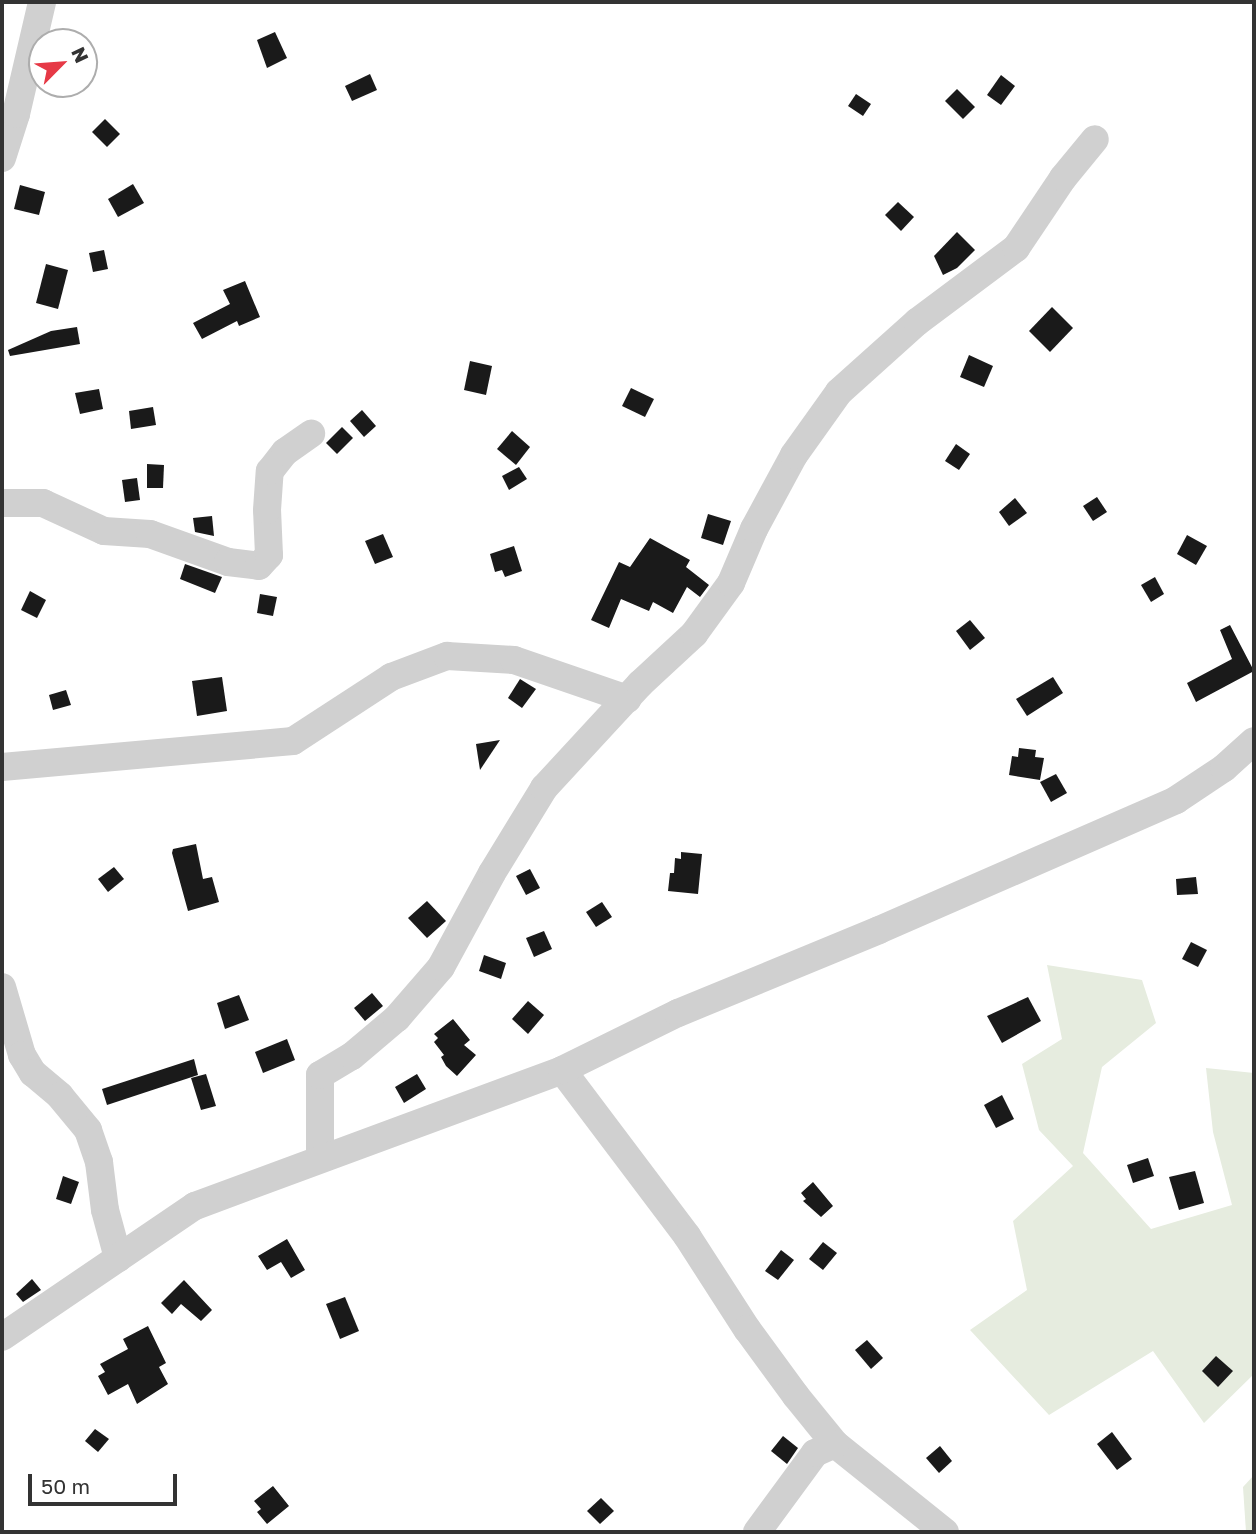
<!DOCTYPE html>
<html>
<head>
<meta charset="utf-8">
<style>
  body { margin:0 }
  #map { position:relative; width:1256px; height:1534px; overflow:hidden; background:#fff; font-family:"Golos Text",sans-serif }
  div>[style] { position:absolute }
  .green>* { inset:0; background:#e6ecdf }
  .building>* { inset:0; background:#1a1a1a }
  .minor>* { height:28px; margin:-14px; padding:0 14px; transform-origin:14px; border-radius:14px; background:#d0d0d0 }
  span { translate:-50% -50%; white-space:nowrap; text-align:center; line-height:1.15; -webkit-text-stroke:7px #fff; paint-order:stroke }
  .frame { position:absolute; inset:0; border:4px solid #333; pointer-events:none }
  .north { position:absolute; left:28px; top:28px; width:70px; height:70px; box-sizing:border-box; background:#fff; border:2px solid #adadad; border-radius:50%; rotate:65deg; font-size:19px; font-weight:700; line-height:28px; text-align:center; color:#333 }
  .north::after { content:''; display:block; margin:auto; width:24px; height:32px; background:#e63946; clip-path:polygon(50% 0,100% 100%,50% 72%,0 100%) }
  .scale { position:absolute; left:28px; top:1474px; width:149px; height:32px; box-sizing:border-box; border:4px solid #333; border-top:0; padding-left:9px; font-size:21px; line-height:24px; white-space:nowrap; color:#333; -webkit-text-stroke:5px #fff; paint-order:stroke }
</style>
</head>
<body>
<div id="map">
  <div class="green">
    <i style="clip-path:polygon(1047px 965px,1142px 980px,1156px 1023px,1102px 1067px,1083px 1153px,1151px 1229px,1232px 1205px,1213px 1132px,1206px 1068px,1254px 1073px,1254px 1374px,1204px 1423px,1153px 1351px,1049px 1415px,970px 1330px,1027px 1290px,1013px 1221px,1073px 1166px,1039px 1130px,1022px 1064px,1062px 1039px)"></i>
    <i style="clip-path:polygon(1254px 1475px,1254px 1532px,1246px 1532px,1243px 1487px)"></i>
  </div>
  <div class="building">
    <i style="clip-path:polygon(275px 32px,287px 58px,267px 68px,257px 40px)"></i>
    <i style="clip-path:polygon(370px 74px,377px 90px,352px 101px,345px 86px)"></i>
    <i style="clip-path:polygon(1001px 75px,1015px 86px,1001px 105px,987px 95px)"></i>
    <i style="clip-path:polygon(957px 89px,975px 107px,963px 119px,945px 101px)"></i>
    <i style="clip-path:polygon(856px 94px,871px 104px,863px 116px,848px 106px)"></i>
    <i style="clip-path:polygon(105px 119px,120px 134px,107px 147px,92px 132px)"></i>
    <i style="clip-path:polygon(133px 184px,144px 203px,118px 217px,108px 199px)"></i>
    <i style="clip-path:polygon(20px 185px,45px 192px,39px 215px,14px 209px)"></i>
    <i style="clip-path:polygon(898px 202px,914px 217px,901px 231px,885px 215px)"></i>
    <i style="clip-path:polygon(957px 232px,975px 250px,957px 268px,943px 275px,934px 256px)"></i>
    <i style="clip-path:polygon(104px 250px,108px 269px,93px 272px,89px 253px)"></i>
    <i style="clip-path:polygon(46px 264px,68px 270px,58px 309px,36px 303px)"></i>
    <i style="clip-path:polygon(245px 281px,260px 317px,239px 326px,237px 321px,202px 339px,193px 323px,230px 304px,223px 290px)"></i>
    <i style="clip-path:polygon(1052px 307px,1073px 328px,1050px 352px,1029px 331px)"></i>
    <i style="clip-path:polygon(77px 327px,80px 344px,10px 356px,8px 350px,51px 331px)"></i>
    <i style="clip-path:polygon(969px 355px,993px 366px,984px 387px,960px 377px)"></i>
    <i style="clip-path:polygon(470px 361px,492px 366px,486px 395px,464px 390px)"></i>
    <i style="clip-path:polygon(631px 388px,654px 399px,645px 417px,622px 406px)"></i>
    <i style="clip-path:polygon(99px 389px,103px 409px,80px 414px,75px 393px)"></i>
    <i style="clip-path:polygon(153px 407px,156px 425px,131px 429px,129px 411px)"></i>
    <i style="clip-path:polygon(362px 410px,376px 426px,364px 437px,350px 421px)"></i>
    <i style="clip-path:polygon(342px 427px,353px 438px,337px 454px,326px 443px)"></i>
    <i style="clip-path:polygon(512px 431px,530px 447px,516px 465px,497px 449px)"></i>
    <i style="clip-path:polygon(956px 444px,970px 454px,959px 470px,945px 461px)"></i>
    <i style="clip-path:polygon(147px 464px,164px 465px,163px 488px,147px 488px)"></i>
    <i style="clip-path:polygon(519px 467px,527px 479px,509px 490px,502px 476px)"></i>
    <i style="clip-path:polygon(137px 478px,140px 500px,125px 502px,122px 480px)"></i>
    <i style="clip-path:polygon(1097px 497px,1107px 512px,1093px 521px,1083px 506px)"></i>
    <i style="clip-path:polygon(1015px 498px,1027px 513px,1009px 526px,999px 512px)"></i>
    <i style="clip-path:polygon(708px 514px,731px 521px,723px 545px,701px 538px)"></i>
    <i style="clip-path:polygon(212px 516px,214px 536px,195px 532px,193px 518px)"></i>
    <i style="clip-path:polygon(383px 534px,393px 557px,375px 564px,365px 541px)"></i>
    <i style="clip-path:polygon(1187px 535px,1207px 546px,1196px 565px,1177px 554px)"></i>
    <i style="clip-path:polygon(650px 538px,690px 560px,686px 567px,709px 585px,700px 597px,687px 587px,673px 613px,653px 602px,649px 611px,621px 599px,609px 628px,591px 620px,619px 562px,630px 567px)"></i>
    <i style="clip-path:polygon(514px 546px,522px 571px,505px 577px,502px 570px,495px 572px,490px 554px)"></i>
    <i style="clip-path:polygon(185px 564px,222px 577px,215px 593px,180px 579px)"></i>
    <i style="clip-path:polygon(1155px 577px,1164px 594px,1151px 602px,1141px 585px)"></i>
    <i style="clip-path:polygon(30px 591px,46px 600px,37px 618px,21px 610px)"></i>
    <i style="clip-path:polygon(260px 594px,277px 597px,273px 616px,257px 613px)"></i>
    <i style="clip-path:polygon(970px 620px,985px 638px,970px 650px,956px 631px)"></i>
    <i style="clip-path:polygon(1230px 625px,1254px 671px,1196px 702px,1187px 683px,1232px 659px,1220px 630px)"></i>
    <i style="clip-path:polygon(222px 677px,227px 711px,197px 716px,192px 681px)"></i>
    <i style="clip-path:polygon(1053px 677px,1063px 693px,1027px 716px,1016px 699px)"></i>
    <i style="clip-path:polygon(520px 679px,536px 689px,522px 708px,508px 698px)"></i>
    <i style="clip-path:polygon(66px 690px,71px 705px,53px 710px,49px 695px)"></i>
    <i style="clip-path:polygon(500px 740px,480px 770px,476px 744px)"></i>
    <i style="clip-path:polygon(1019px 748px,1036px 750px,1035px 757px,1044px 758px,1040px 780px,1009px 775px,1012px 756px,1018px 757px)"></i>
    <i style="clip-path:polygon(1056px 774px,1067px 793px,1051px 802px,1040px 782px)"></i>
    <i style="clip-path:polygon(196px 844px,203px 879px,212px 877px,219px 902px,188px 911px,172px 853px,173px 849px)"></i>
    <i style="clip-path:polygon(681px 852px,702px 854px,698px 894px,668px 891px,670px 873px,674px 873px,675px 858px,681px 859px)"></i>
    <i style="clip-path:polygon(114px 867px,124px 879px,108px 892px,98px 879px)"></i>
    <i style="clip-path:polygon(530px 869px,540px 888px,526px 895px,516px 876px)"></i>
    <i style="clip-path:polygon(1196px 877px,1198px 894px,1177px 895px,1176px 879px)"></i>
    <i style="clip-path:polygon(427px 901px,446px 921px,427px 938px,408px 918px)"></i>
    <i style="clip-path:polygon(602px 902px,612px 917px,596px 927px,586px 912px)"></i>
    <i style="clip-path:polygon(544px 931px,552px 949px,534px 957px,526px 938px)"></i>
    <i style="clip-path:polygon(1191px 942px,1207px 950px,1198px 967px,1182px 959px)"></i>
    <i style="clip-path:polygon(484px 955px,506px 963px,501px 979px,479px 971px)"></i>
    <i style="clip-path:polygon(372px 993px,383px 1006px,365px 1021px,354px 1008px)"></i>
    <i style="clip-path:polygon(239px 995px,249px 1020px,225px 1029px,217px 1003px)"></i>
    <i style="clip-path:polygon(1028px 997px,1041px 1021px,1002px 1043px,987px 1016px)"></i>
    <i style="clip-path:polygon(528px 1001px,544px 1015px,528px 1034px,512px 1019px)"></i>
    <i style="clip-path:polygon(453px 1019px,470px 1040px,464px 1045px,476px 1055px,457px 1076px,446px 1066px,441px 1057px,444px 1055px,434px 1042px,438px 1038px,434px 1034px)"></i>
    <i style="clip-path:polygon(287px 1039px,295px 1060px,263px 1073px,255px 1052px)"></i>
    <i style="clip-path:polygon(194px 1059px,198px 1075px,107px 1105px,102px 1089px)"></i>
    <i style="clip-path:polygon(206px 1074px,216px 1106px,201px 1110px,191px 1078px)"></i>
    <i style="clip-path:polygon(417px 1074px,426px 1089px,404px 1103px,395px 1087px)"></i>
    <i style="clip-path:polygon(1002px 1095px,1014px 1119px,996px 1128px,984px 1105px)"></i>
    <i style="clip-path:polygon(1148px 1158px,1154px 1176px,1133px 1183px,1127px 1165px)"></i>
    <i style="clip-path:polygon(1195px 1171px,1204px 1203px,1179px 1210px,1169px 1177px)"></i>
    <i style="clip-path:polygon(63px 1176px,79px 1182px,71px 1204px,56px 1199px)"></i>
    <i style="clip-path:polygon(813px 1182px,833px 1206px,821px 1217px,803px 1201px,806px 1199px,801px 1193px)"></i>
    <i style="clip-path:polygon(287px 1239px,305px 1270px,291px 1278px,281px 1262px,267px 1270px,258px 1256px)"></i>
    <i style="clip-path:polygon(823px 1242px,837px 1253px,823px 1270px,809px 1259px)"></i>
    <i style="clip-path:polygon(781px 1250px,794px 1260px,778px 1280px,765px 1271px)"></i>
    <i style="clip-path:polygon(32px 1279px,41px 1290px,23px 1302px,16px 1294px)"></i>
    <i style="clip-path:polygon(184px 1280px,212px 1310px,201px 1321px,181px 1304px,172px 1314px,161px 1303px)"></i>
    <i style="clip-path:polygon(345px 1297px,359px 1331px,340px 1339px,326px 1304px)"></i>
    <i style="clip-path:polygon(148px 1326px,166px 1363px,159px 1367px,168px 1384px,137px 1404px,128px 1384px,108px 1395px,98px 1376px,105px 1372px,100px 1364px,128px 1349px,123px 1339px)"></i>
    <i style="clip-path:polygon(867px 1340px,883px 1358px,871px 1369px,855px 1350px)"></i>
    <i style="clip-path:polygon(1216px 1356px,1233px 1371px,1218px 1387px,1202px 1371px)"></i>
    <i style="clip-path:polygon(95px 1429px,109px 1439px,98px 1452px,85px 1441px)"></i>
    <i style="clip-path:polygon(1112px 1432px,1132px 1459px,1117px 1470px,1097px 1444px)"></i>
    <i style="clip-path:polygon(783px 1436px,798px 1448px,787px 1464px,771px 1451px)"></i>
    <i style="clip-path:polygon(940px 1446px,952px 1461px,939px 1473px,926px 1458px)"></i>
    <i style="clip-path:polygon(273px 1486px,289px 1506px,267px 1524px,257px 1512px,261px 1509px,254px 1501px)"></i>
    <i style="clip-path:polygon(601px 1498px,614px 1511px,600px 1524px,587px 1511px)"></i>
  </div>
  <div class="minor">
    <i style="left:2px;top:158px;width:46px;rotate:-72.3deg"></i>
    <i style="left:16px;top:114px;width:115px;rotate:-76.9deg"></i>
    <i style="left:2px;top:503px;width:41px"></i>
    <i style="left:43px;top:503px;width:67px;rotate:24.7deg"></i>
    <i style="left:104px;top:531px;width:46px;rotate:3.7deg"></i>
    <i style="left:150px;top:534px;width:83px;rotate:19.7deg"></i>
    <i style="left:228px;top:562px;width:31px;rotate:7deg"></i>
    <i style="left:259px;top:566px;width:15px;rotate:-48deg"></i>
    <i style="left:269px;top:555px;width:45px;rotate:-92.5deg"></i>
    <i style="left:267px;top:510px;width:39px;rotate:-86deg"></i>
    <i style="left:270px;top:471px;width:24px;rotate:-52deg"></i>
    <i style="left:285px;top:452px;width:32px;rotate:-35deg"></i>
    <i style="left:2px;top:767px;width:292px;rotate:-5.1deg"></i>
    <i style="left:293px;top:741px;width:117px;rotate:-33.1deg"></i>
    <i style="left:391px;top:677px;width:60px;rotate:-20.6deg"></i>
    <i style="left:447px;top:656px;width:67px;rotate:3.4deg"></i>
    <i style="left:514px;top:660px;width:120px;rotate:19deg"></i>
    <i style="left:2px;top:987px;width:71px;rotate:73.6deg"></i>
    <i style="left:22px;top:1055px;width:21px;rotate:59deg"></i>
    <i style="left:33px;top:1073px;width:35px;rotate:40deg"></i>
    <i style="left:60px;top:1096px;width:44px;rotate:50.5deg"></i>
    <i style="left:88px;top:1130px;width:34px;rotate:71deg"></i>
    <i style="left:99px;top:1162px;width:48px;rotate:82.9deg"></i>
    <i style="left:105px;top:1210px;width:50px;rotate:74.8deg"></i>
    <i style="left:562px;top:1070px;width:208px;rotate:53deg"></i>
    <i style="left:687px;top:1236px;width:111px;rotate:57.2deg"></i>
    <i style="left:747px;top:1329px;width:83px;rotate:53.8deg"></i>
    <i style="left:796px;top:1396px;width:62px;rotate:50.9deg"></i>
    <i style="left:835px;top:1444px;width:141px;rotate:38.7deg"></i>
    <i style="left:320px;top:1158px;width:83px;rotate:-90deg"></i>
    <i style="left:320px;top:1075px;width:37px;rotate:-31deg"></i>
    <i style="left:352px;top:1056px;width:59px;rotate:-40.2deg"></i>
    <i style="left:397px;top:1018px;width:67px;rotate:-49.2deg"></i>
    <i style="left:441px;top:967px;width:107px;rotate:-61.5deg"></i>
    <i style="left:492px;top:873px;width:100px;rotate:-58.5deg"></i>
    <i style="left:544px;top:788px;width:142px;rotate:-47.3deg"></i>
    <i style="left:640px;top:684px;width:74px;rotate:-42.8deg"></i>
    <i style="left:694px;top:634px;width:63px;rotate:-54deg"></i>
    <i style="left:731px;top:583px;width:59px;rotate:-66.9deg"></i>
    <i style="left:754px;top:529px;width:84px;rotate:-61.6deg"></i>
    <i style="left:794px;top:455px;width:77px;rotate:-54.5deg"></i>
    <i style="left:839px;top:392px;width:105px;rotate:-41.9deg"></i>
    <i style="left:917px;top:322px;width:124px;rotate:-36.8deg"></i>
    <i style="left:1016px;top:248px;width:84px;rotate:-56.1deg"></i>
    <i style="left:1063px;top:178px;width:50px;rotate:-50.6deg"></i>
    <i style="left:2px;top:1337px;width:233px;rotate:-34.2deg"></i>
    <i style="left:195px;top:1206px;width:391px;rotate:-20.3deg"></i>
    <i style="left:562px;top:1070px;width:129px;rotate:-26.2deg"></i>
    <i style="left:678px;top:1013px;width:217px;rotate:-22.4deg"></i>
    <i style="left:879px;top:930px;width:324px;rotate:-23.6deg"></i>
    <i style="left:1176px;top:800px;width:58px;rotate:-33.7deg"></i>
    <i style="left:1224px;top:768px;width:40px;rotate:-42deg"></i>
    <i style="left:757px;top:1532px;width:98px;rotate:-53.7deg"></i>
    <i style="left:815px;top:1453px;width:22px;rotate:-24deg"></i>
  </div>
  <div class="frame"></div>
  <div class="north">N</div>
  <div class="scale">50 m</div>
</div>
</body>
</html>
